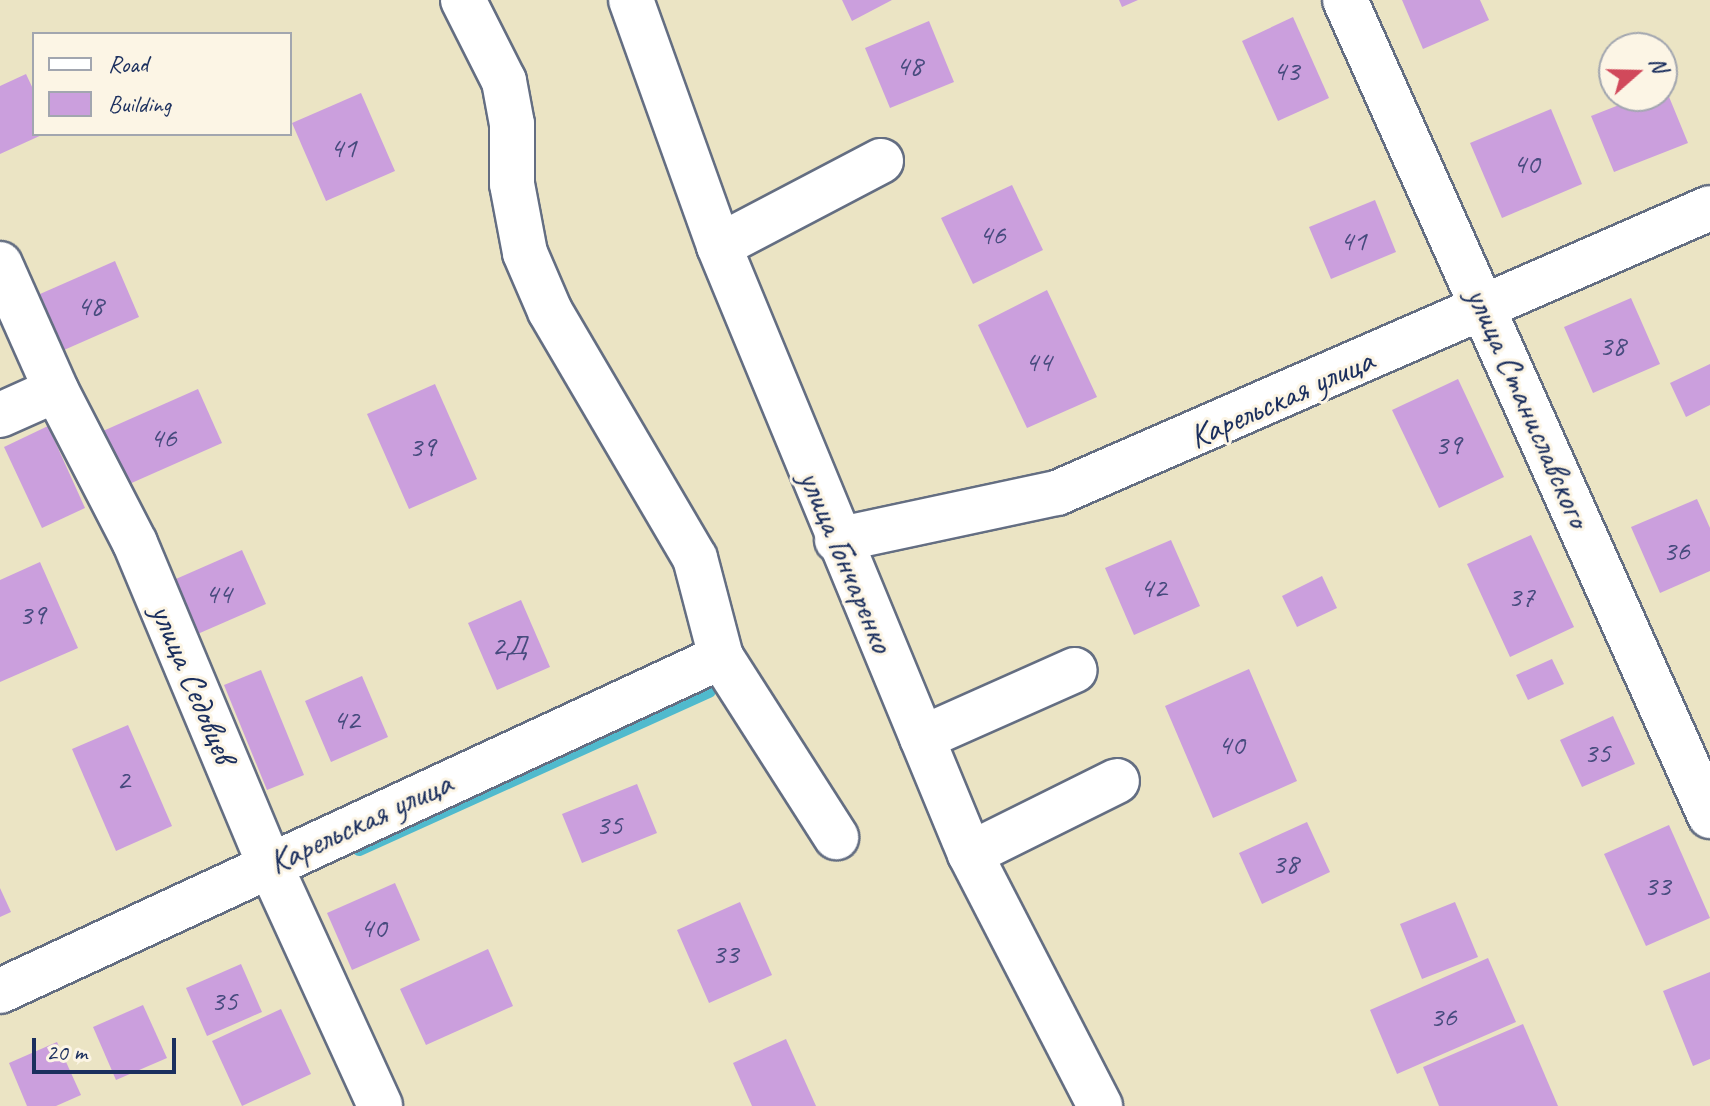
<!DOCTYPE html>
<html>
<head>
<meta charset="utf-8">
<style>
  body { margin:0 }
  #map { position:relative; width:1710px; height:1106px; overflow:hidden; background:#ebe4c4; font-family:Caveat,sans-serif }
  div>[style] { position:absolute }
  .stream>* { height:14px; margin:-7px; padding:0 7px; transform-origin:7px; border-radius:7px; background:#50bacd }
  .building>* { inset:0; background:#cb9fdd }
  .roads { filter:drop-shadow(2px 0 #646e82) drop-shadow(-2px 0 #646e82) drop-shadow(0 2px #646e82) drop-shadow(0 -2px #646e82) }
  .minor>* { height:44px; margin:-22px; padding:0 22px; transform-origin:22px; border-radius:22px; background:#fff }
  span { translate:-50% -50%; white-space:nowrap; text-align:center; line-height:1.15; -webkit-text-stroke:6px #fcf5e5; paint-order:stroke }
  .number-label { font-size:30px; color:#474b7e }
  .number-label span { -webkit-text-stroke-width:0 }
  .street-label { font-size:34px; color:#1b2f5e }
  .legend { position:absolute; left:32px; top:32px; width:260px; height:104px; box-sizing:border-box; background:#fcf5e5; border:2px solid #a2a6af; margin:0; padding:10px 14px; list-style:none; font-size:24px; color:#1b2f5e }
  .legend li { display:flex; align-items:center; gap:16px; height:40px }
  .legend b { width:40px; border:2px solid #a2a6af }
  .north { position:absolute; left:1598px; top:32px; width:80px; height:80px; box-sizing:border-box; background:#fcf5e5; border:2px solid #a2a6af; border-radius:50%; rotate:70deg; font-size:22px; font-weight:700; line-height:32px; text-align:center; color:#1b2f5e }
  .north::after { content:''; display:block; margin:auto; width:28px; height:36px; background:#d1495b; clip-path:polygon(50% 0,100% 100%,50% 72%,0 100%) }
  .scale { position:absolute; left:32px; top:1038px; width:144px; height:36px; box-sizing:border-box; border:4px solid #1b2f5e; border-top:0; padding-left:10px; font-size:24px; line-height:28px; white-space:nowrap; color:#1b2f5e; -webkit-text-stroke:6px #fcf5e5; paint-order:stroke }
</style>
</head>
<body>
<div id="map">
  <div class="stream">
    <i style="left:359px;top:849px;width:384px;rotate:-24.3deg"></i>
  </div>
  <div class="building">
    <i style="clip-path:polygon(842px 0,892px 0,852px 21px)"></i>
    <i style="clip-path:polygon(1119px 0,1138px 0,1122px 7px)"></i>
    <i style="clip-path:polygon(1402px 0,1480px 0,1489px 20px,1423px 49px)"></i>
    <i style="clip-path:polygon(1293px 17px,1329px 98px,1278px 121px,1242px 41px)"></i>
    <i style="clip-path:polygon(929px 21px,954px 82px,890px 108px,865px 48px)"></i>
    <i style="clip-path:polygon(26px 74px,34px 91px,34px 134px,44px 134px,0 154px,0 86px)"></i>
    <i style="clip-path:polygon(1665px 87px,1688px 143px,1614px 172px,1591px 116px,1642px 96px,1662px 96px)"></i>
    <i style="clip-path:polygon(361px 93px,395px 171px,326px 201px,292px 123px)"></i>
    <i style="clip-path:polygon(1551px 109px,1582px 184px,1502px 218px,1470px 143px)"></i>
    <i style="clip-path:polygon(1012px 185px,1043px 250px,973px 284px,941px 218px)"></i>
    <i style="clip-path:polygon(1375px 200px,1396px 252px,1331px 279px,1309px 227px)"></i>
    <i style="clip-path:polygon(115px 261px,139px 317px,64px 350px,40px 294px)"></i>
    <i style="clip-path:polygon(1047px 290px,1097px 397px,1027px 428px,978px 325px)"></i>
    <i style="clip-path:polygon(1631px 298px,1660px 364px,1593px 393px,1564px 327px)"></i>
    <i style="clip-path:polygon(1710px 364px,1710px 405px,1686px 417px,1670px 383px)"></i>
    <i style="clip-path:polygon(1458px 379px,1504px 477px,1439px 508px,1392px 410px)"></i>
    <i style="clip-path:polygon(435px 384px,477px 479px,409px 509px,367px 414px)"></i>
    <i style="clip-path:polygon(198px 389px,222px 443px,127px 485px,103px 431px)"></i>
    <i style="clip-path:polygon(48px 426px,85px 508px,42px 528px,4px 447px)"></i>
    <i style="clip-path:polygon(1697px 499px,1710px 528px,1710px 571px,1660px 593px,1631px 527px)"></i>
    <i style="clip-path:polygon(1531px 535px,1574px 627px,1510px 657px,1467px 564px)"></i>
    <i style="clip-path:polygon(1171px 540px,1200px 606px,1134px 635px,1105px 568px)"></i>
    <i style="clip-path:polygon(242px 550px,266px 604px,193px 636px,169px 582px)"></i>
    <i style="clip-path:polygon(40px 562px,78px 648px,0 682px,0 580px)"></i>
    <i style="clip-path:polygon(1322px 576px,1337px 608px,1297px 627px,1282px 596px)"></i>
    <i style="clip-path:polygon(521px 600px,550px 667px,497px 690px,468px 623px)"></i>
    <i style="clip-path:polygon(1552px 659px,1564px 684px,1528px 700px,1516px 675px)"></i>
    <i style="clip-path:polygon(1249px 669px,1297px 781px,1213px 818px,1165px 706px)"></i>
    <i style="clip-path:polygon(261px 670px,304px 775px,267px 790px,224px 685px)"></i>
    <i style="clip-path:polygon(362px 676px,388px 737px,331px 762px,305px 701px)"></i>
    <i style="clip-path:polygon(1613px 716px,1635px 764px,1582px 787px,1560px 740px)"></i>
    <i style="clip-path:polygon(128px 725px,172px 826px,116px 851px,72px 749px)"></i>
    <i style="clip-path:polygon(637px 784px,657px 833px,582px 863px,562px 814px)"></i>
    <i style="clip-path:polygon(1307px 822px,1330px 872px,1262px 904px,1239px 853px)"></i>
    <i style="clip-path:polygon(1669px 825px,1710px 918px,1646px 946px,1604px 854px)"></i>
    <i style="clip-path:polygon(395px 883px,420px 940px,352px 970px,327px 913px)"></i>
    <i style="clip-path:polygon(0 888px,11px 912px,0 917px)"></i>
    <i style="clip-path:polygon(740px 902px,772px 975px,709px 1003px,677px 930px)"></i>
    <i style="clip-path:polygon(1455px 902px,1478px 957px,1422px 979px,1400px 924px)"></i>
    <i style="clip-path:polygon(488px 949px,513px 1006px,426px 1045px,400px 989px)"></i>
    <i style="clip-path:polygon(1488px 958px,1516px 1022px,1397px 1074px,1370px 1010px)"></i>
    <i style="clip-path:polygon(241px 964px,262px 1012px,207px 1036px,186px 988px)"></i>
    <i style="clip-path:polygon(1710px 972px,1710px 1059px,1693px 1066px,1663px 991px)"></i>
    <i style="clip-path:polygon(143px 1005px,167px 1058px,116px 1080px,93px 1027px)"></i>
    <i style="clip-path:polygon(281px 1009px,311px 1074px,242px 1106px,212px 1041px)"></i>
    <i style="clip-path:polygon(1523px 1024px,1558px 1106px,1439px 1106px,1423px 1067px)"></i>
    <i style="clip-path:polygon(786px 1039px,816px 1106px,752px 1106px,733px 1063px)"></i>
    <i style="clip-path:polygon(57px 1042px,81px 1095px,56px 1106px,27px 1106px,9px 1063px)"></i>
  </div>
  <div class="roads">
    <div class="minor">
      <i style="left:463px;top:0;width:91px;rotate:63.2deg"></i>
      <i style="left:504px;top:81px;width:44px;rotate:79.5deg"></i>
      <i style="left:512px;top:124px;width:60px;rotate:90deg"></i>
      <i style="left:512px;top:184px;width:70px;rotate:79.3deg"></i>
      <i style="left:525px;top:253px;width:63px;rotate:66.7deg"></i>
      <i style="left:550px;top:311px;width:286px;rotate:59.6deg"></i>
      <i style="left:695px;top:558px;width:102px;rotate:75.3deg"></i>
      <i style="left:721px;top:657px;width:214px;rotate:57.4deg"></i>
      <i style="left:631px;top:0;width:261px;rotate:70.3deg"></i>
      <i style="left:719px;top:246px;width:658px;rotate:67.57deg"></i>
      <i style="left:970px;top:854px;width:284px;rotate:62.7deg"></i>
      <i style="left:1345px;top:0;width:894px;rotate:65.9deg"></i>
      <i style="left:719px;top:246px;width:183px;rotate:-27.7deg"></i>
      <i style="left:0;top:264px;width:138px;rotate:66deg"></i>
      <i style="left:56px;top:390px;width:172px;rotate:62.7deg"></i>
      <i style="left:135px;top:543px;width:347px;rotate:67.3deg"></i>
      <i style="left:269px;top:863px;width:267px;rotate:65.4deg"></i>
      <i style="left:0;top:415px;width:61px;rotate:-24.1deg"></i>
      <i style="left:837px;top:540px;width:225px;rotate:-12.1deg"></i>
      <i style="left:1057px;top:493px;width:712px;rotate:-23.58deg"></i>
      <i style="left:922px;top:738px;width:167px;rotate:-24deg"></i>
      <i style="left:970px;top:854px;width:164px;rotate:-26.4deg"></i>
      <i style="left:0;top:991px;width:795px;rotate:-24.86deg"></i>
    </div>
  </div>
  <div class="number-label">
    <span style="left:909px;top:65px">48</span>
    <span style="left:1286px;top:70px">43</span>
    <span style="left:343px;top:147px">41</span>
    <span style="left:1526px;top:163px">40</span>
    <span style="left:992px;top:234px">46</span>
    <span style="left:1353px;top:240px">41</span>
    <span style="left:90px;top:305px">48</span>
    <span style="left:1612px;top:345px">38</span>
    <span style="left:1038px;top:361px">44</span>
    <span style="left:163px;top:437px">46</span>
    <span style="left:1448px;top:444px">39</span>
    <span style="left:422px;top:446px">39</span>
    <span style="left:1676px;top:550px">36</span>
    <span style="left:1153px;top:587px">42</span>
    <span style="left:218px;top:593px">44</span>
    <span style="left:1521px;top:596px">37</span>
    <span style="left:32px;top:614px">39</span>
    <span style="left:509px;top:645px">2Д</span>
    <span style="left:346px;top:719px">42</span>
    <span style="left:1231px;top:744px">40</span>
    <span style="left:1597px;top:752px">35</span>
    <span style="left:123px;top:779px">2</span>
    <span style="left:609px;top:824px">35</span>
    <span style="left:1285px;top:863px">38</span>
    <span style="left:1657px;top:885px">33</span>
    <span style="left:373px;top:927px">40</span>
    <span style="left:725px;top:953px">33</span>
    <span style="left:224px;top:1000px">35</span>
    <span style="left:1443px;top:1016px">36</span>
  </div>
  <div class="street-label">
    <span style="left:1281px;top:398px;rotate:-24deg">Карельская улица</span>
    <span style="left:1529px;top:407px;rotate:66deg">улица Станиславского</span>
    <span style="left:847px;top:561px;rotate:67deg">улица Гончаренко</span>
    <span style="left:194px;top:683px;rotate:67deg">улица Седовцев</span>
    <span style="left:360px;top:822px;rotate:-25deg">Карельская улица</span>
  </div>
  <ul class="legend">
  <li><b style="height:10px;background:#fff"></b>Road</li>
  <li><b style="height:22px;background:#cb9fdd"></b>Building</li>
  </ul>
  <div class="north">N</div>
  <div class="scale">20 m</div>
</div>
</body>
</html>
